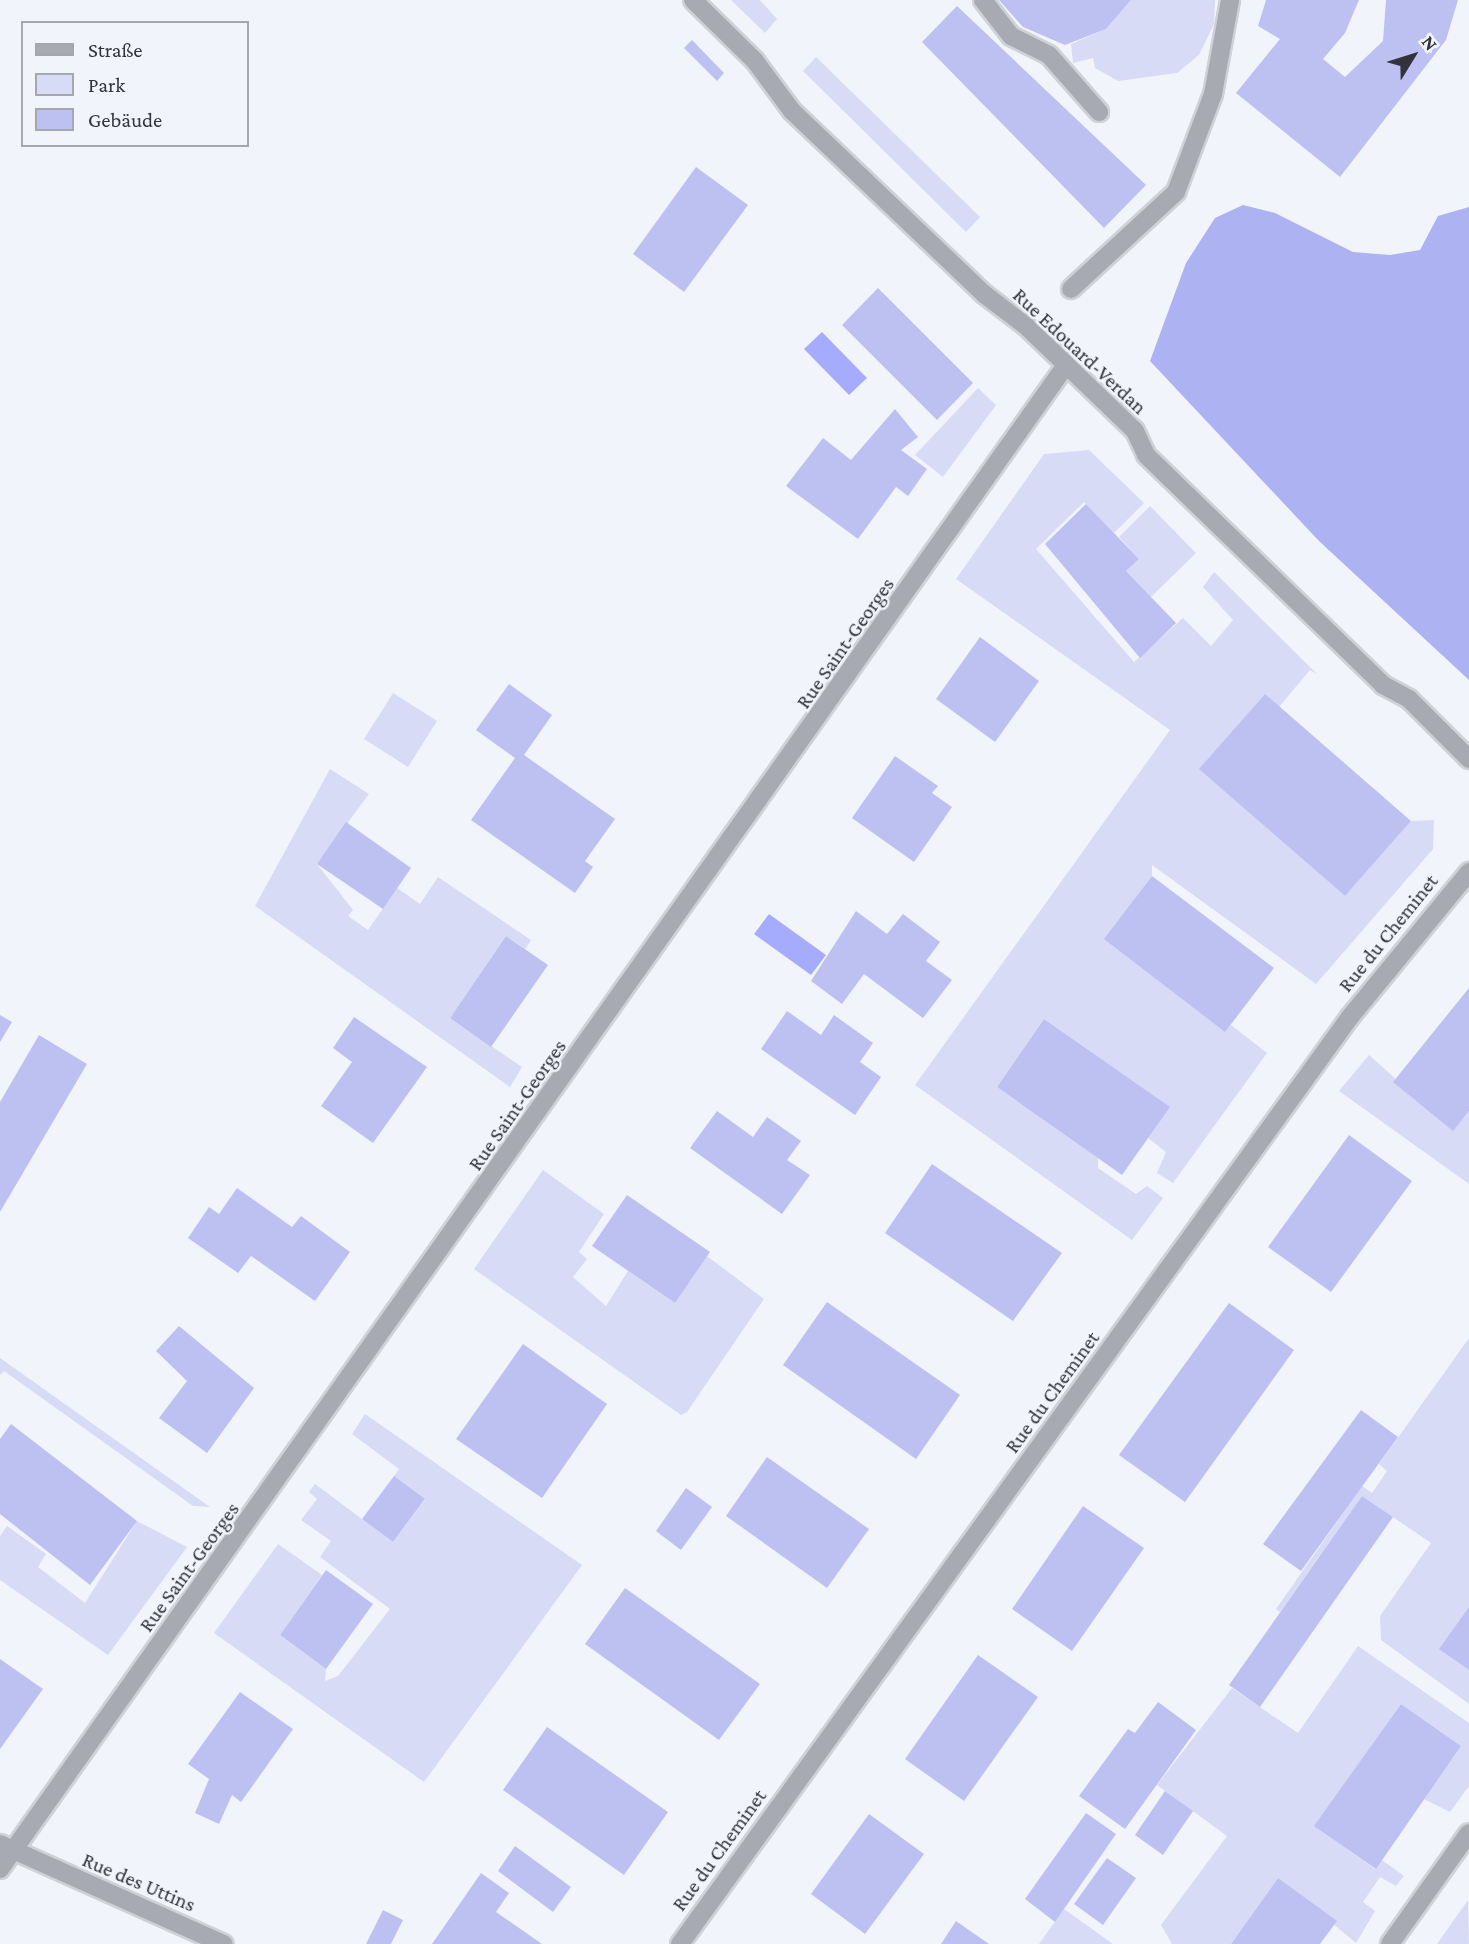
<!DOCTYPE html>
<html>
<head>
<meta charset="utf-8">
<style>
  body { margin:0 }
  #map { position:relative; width:1469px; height:1944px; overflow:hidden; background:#f2f4fc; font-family:"Crimson Pro",serif }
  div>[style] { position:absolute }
  .green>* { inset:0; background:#d7dbf6 }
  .forest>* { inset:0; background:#acb2f2 }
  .water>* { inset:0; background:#a6acfd }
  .building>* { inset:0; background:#bcc1f2 }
  .roads { filter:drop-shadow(2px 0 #cfd1d9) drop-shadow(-2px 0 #cfd1d9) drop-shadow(0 2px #cfd1d9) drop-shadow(0 -2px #cfd1d9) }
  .minor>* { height:18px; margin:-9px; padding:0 9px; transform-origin:9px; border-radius:9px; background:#a8aab3 }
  span { translate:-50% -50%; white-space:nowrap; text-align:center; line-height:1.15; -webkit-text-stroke:5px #f2f4fc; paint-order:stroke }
  .street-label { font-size:21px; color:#32333b }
  .legend { position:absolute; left:21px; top:21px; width:228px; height:126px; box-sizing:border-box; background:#f2f4fc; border:2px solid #a5a7af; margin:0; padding:9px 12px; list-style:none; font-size:21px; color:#32333b }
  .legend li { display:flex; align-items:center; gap:14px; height:35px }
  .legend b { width:35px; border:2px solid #a5a7af }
  .north { position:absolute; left:1378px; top:21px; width:70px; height:70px; -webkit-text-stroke:5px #f2f4fc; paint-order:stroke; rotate:52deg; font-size:19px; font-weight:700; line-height:28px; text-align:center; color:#32333b }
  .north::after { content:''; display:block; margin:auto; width:24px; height:32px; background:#32333b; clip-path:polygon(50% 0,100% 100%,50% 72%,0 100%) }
</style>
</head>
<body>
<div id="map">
  <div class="green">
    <i style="clip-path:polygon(731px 0,760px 0,777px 19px,765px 33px)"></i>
    <i style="clip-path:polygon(1131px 0,1215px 0,1214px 24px,1199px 55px,1177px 73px,1118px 81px,1095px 68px,1093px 58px,1073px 63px,1071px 44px,1106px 29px)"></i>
    <i style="clip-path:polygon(816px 57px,980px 217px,966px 232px,803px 71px)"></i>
    <i style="clip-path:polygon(978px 388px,996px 405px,943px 477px,915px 455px)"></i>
    <i style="clip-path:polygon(1089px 450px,1144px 503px,1114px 533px,1084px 502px,1036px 549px,1134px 662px,1183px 618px,1211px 646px,1233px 620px,1203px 587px,1214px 572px,1317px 674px,1310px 670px,1279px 707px,1264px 695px,1200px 769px,1345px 896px,1411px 821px,1434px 820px,1433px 849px,1316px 984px,1152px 865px,1152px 876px,1105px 939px,1225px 1031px,1231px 1025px,1267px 1053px,1173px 1183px,1157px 1173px,1166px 1152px,1148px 1138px,1169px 1107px,1044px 1019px,997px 1087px,1098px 1158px,1098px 1168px,1136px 1194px,1147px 1186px,1163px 1198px,1132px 1240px,915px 1085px,1170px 730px,956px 579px,1044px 454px)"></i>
    <i style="clip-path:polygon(1150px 506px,1196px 553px,1151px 597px,1126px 571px,1139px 559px,1119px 537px)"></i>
    <i style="clip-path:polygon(393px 693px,437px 721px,408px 767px,364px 739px)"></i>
    <i style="clip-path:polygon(330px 769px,369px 794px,317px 864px,353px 910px,348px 916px,368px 930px,397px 888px,420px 904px,438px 877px,531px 940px,525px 949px,506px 936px,450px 1018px,522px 1067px,510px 1087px,255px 906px)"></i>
    <i style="clip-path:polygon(1369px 1055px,1453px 1130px,1469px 1111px,1469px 1184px,1339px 1091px)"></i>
    <i style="clip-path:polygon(543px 1170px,604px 1214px,579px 1252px,587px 1259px,573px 1277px,606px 1306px,628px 1271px,675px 1303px,707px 1256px,764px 1299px,687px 1412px,681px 1415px,474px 1269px)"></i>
    <i style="clip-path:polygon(1469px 1338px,1469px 1607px,1440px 1649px,1469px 1670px,1469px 1704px,1381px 1640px,1380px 1616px,1431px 1543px,1362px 1496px,1280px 1612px,1276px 1609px,1362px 1486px,1372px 1493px,1387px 1471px,1379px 1464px)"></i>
    <i style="clip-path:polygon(0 1358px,210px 1507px,193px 1506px,4px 1371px,0 1375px)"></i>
    <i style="clip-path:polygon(365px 1414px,582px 1565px,424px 1782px,214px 1633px,278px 1544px,322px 1575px,280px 1635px,326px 1669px,325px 1681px,338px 1676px,390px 1609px,320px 1557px,331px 1541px,301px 1520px,317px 1499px,309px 1492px,315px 1484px,393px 1542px,425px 1500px,394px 1476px,399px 1469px,352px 1434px)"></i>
    <i style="clip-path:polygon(137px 1521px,187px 1547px,108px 1655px,0 1580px,0 1536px,7px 1526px,46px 1554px,38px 1567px,85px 1603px)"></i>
    <i style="clip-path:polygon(1358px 1646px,1469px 1723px,1469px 1786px,1450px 1812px,1424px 1799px,1461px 1746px,1401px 1704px,1315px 1826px,1375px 1869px,1382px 1860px,1404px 1876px,1396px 1886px,1380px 1877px,1363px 1902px,1375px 1911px,1356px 1943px,1278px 1878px,1231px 1944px,1172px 1944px,1161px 1925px,1227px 1836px,1157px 1785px,1232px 1688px,1298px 1733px)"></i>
    <i style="clip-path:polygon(1468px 1900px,1469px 1944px,1437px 1944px)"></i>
    <i style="clip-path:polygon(1064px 1909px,1113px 1944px,1039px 1944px)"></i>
  </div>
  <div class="forest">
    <i style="clip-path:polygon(1243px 205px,1275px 213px,1353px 252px,1390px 255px,1420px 250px,1438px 216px,1469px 207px,1469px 680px,1319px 541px,1150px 361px,1186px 263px,1215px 218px)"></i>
  </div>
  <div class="water">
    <i style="clip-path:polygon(822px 332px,867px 378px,849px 395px,804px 349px)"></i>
    <i style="clip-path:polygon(769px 914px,826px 955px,811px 975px,754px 934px)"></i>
  </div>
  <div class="building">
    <i style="clip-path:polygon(999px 0,1131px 0,1106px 29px,1065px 45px,1023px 27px)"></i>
    <i style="clip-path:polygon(1266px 0,1359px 0,1345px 33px,1323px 59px,1345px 77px,1383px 41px,1386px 0,1458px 0,1446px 40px,1340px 177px,1236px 93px,1280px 39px,1258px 26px)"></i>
    <i style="clip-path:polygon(957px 6px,1146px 185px,1104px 228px,922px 42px)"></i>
    <i style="clip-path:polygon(692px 40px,724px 73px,717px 81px,684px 48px)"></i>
    <i style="clip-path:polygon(696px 167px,748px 205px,684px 292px,633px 254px)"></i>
    <i style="clip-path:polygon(878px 288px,973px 383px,937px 420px,842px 325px)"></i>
    <i style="clip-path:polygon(895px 409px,918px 437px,901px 450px,927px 469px,908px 496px,896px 487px,858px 539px,786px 486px,823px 438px,851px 460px)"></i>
    <i style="clip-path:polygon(1086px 504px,1139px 559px,1126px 571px,1176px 623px,1140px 658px,1045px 544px)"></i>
    <i style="clip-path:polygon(980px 637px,1039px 681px,995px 742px,936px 699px)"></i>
    <i style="clip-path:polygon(509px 684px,552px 715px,524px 755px,615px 819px,585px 861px,593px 867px,575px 893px,471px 820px,515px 758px,476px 730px)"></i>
    <i style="clip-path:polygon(1265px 694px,1411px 821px,1345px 896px,1199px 769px)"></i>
    <i style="clip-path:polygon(895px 756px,938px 786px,932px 793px,952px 807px,914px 862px,852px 818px)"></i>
    <i style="clip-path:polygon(346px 822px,411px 868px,383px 909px,317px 864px)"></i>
    <i style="clip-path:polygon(1152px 876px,1274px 968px,1225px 1032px,1104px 939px)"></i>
    <i style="clip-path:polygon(856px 911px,887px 934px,903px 914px,940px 942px,926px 961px,952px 980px,923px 1018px,864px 974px,842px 1004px,811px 981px)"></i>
    <i style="clip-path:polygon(506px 936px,548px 965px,491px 1047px,450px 1018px)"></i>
    <i style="clip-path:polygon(1469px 988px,1469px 1111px,1453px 1131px,1393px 1082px)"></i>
    <i style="clip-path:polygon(787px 1011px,821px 1035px,834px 1015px,873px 1043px,860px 1062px,881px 1077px,855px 1115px,761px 1049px)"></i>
    <i style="clip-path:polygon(0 1015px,12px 1022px,0 1042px)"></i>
    <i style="clip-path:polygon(354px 1017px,427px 1067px,373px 1143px,321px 1106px,352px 1062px,333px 1048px)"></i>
    <i style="clip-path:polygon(1044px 1019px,1170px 1107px,1122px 1175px,997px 1087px)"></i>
    <i style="clip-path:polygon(39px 1035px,87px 1064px,0 1212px,0 1102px)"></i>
    <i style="clip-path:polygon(717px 1111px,753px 1137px,767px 1117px,801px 1141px,787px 1160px,810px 1175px,782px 1214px,690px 1148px)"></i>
    <i style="clip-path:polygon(1349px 1135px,1412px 1181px,1331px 1292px,1268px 1247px)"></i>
    <i style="clip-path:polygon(932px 1164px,1062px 1253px,1013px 1321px,885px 1233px)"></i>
    <i style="clip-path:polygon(237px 1188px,292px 1227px,301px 1216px,350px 1252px,315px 1301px,251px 1256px,238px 1273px,188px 1238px,209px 1207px,219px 1214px)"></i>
    <i style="clip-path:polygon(627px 1195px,710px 1252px,675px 1303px,592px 1246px)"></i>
    <i style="clip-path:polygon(827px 1302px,960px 1395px,916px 1459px,783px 1365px)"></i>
    <i style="clip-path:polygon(1229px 1303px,1294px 1350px,1185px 1502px,1119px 1455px)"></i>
    <i style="clip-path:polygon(179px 1326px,254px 1388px,207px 1453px,159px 1418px,187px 1381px,156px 1351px)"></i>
    <i style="clip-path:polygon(523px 1344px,607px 1404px,542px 1498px,456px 1439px)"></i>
    <i style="clip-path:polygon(1361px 1410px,1398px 1437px,1301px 1571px,1263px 1544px)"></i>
    <i style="clip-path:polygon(11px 1424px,137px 1521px,90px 1585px,0 1514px,0 1439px)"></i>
    <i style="clip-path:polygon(767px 1457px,869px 1529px,827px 1588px,726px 1516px)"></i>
    <i style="clip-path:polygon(394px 1476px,425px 1499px,393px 1542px,362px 1519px)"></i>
    <i style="clip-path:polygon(686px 1488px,712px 1507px,681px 1550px,656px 1531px)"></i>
    <i style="clip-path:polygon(1362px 1496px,1393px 1517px,1260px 1707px,1229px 1685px)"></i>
    <i style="clip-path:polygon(1083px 1506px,1144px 1548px,1072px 1651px,1012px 1609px)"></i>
    <i style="clip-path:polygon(326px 1570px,373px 1604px,326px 1669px,280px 1635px)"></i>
    <i style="clip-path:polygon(625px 1588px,760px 1684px,719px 1740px,585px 1644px)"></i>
    <i style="clip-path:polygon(1469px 1607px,1469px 1670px,1439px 1649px)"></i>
    <i style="clip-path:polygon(978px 1655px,1038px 1697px,964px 1801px,905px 1759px)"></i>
    <i style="clip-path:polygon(0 1659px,43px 1689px,0 1749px)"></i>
    <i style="clip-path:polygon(240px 1692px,293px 1729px,241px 1802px,232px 1795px,219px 1824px,195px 1813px,209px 1779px,188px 1764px)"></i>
    <i style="clip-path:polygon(1158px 1702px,1196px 1730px,1125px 1829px,1079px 1796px,1128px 1729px,1135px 1733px)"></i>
    <i style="clip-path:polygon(1401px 1704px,1461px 1746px,1376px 1869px,1314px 1826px)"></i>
    <i style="clip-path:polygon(547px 1727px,668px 1812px,624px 1875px,503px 1790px)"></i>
    <i style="clip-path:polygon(1165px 1791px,1193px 1811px,1163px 1855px,1135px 1835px)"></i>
    <i style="clip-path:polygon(1086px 1813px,1116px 1834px,1055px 1922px,1025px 1899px)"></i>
    <i style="clip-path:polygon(869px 1814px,924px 1854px,865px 1934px,811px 1894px)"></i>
    <i style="clip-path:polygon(515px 1846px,571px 1887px,553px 1912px,498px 1871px)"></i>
    <i style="clip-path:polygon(1107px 1858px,1136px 1878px,1103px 1925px,1074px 1904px)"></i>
    <i style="clip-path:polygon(481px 1873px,509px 1893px,496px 1912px,542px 1944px,432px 1944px)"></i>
    <i style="clip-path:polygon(1278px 1878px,1337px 1921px,1320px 1944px,1231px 1944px)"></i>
    <i style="clip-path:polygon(383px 1910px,403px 1920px,391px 1944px,366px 1944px)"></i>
    <i style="clip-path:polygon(956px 1921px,989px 1944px,941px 1944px)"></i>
  </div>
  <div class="roads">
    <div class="minor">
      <i style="left:693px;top:0;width:87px;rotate:44.5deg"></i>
      <i style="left:755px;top:61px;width:62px;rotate:53.5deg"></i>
      <i style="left:792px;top:111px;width:265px;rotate:43.6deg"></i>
      <i style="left:984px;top:294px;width:53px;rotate:37.3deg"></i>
      <i style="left:1026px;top:326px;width:151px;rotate:43.9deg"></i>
      <i style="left:1135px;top:431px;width:26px;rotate:65deg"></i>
      <i style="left:1146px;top:455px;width:330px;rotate:44.1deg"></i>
      <i style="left:1383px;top:685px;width:30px;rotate:28deg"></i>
      <i style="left:1409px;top:699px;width:85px;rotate:45deg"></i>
      <i style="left:983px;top:0;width:46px;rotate:52.1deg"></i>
      <i style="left:1011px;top:36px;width:42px;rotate:26.6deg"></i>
      <i style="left:1049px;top:55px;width:76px;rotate:48.7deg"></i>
      <i style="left:1071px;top:289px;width:143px;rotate:-42.7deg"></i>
      <i style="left:1176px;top:192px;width:105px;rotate:-69.3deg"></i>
      <i style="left:1213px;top:94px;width:96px;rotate:-79.7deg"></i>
      <i style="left:0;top:1844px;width:245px;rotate:24.1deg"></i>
      <i style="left:0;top:1869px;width:1843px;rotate:-54.67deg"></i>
      <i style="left:680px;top:1944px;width:1144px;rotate:-54.14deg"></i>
      <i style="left:1350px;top:1017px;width:188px;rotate:-50.6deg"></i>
      <i style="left:1390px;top:1944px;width:136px;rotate:-54.6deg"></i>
    </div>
  </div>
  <div class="street-label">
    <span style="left:1080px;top:351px;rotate:43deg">Rue Edouard-Verdan</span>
    <span style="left:845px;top:643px;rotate:-55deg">Rue Saint-Georges</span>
    <span style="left:1388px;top:933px;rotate:-51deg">Rue du Cheminet</span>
    <span style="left:517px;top:1105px;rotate:-55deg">Rue Saint-Georges</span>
    <span style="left:1052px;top:1392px;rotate:-54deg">Rue du Cheminet</span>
    <span style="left:189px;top:1567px;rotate:-54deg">Rue Saint-Georges</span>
    <span style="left:719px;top:1850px;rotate:-54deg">Rue du Cheminet</span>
    <span style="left:139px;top:1882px;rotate:23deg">Rue des Uttins</span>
  </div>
  <ul class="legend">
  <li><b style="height:9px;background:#a8aab3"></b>Straße</li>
  <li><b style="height:19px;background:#d7dbf6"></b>Park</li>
  <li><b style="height:19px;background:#bcc1f2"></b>Gebäude</li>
  </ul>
  <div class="north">N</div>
</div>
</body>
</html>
